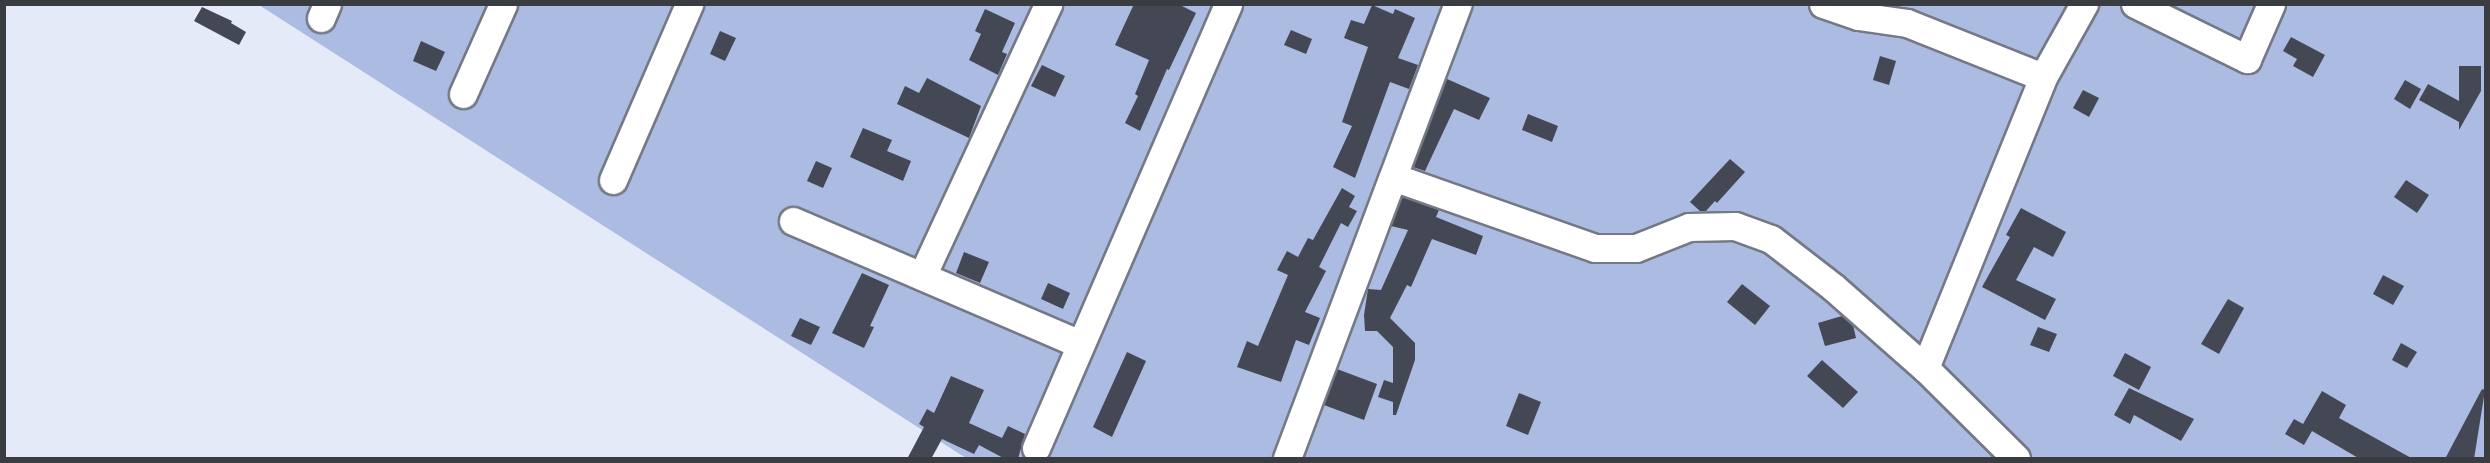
<!DOCTYPE html>
<html>
<head>
<meta charset="utf-8">
<style>
  body { margin:0 }
  #map { position:relative; width:2490px; height:463px; overflow:hidden; background:#e4eaf8; font-family:Georgia,serif }
  div>[style] { position:absolute }
  .forest>* { inset:0; background:#abbbe2 }
  .building>* { inset:0; background:#444854 }
  .roads { filter:drop-shadow(2px 0 #747985) drop-shadow(-2px 0 #747985) drop-shadow(0 2px #747985) drop-shadow(0 -2px #747985) }
  .minor>* { height:27px; margin:-13.5px; padding:0 13.5px; transform-origin:13.5px; border-radius:13.5px; background:#fff }
  span { translate:-50% -50%; white-space:nowrap; text-align:center; line-height:1.15; -webkit-text-stroke:6px #e4eaf8; paint-order:stroke }
  .frame { position:absolute; inset:0; border:6px solid #393c41; pointer-events:none }
</style>
</head>
<body>
<div id="map">
  <div class="forest">
    <i style="clip-path:polygon(259px 5px,2485px 5px,2485px 458px,966px 458px)"></i>
  </div>
  <div class="building">
    <i style="clip-path:polygon(1134px 4px,1178px 4px,1196px 13px,1169px 70px,1167px 69px,1140px 131px,1125px 123px,1138px 96px,1135px 94px,1149px 60px,1115px 45px)"></i>
    <i style="clip-path:polygon(1372px 5px,1393px 14px,1395px 9px,1415px 18px,1398px 58px,1418px 65px,1409px 89px,1390px 82px,1355px 178px,1333px 167px,1352px 126px,1342px 122px,1368px 47px,1344px 38px,1351px 20px,1364px 24px)"></i>
    <i style="clip-path:polygon(202px 7px,232px 21px,231px 23px,246px 32px,239px 45px,194px 21px)"></i>
    <i style="clip-path:polygon(985px 9px,1015px 23px,1002px 52px,1007px 54px,998px 75px,969px 60px,981px 34px,975px 31px)"></i>
    <i style="clip-path:polygon(1291px 30px,1312px 39px,1306px 54px,1284px 45px)"></i>
    <i style="clip-path:polygon(720px 31px,736px 38px,725px 61px,710px 54px)"></i>
    <i style="clip-path:polygon(2291px 37px,2325px 55px,2313px 77px,2293px 66px,2297px 59px,2283px 51px)"></i>
    <i style="clip-path:polygon(421px 41px,445px 52px,436px 71px,413px 61px)"></i>
    <i style="clip-path:polygon(1880px 56px,1896px 61px,1889px 85px,1873px 80px)"></i>
    <i style="clip-path:polygon(1042px 65px,1065px 76px,1055px 97px,1031px 86px)"></i>
    <i style="clip-path:polygon(2459px 66px,2481px 66px,2481px 91px,2459px 130px,2459px 122px,2419px 100px,2428px 84px,2459px 101px)"></i>
    <i style="clip-path:polygon(927px 78px,981px 106px,969px 138px,897px 104px,905px 86px,919px 93px)"></i>
    <i style="clip-path:polygon(1447px 79px,1490px 98px,1479px 120px,1454px 109px,1425px 171px,1413px 167px)"></i>
    <i style="clip-path:polygon(2405px 80px,2421px 89px,2410px 109px,2394px 99px)"></i>
    <i style="clip-path:polygon(2083px 90px,2099px 98px,2089px 117px,2073px 108px)"></i>
    <i style="clip-path:polygon(1528px 114px,1558px 126px,1552px 142px,1522px 130px)"></i>
    <i style="clip-path:polygon(863px 128px,892px 140px,887px 151px,911px 161px,903px 181px,850px 157px)"></i>
    <i style="clip-path:polygon(1730px 159px,1745px 172px,1717px 203px,1715px 201px,1706px 211px,1700px 211px,1690px 202px)"></i>
    <i style="clip-path:polygon(816px 161px,832px 168px,823px 188px,807px 181px)"></i>
    <i style="clip-path:polygon(2406px 180px,2429px 195px,2417px 213px,2394px 197px)"></i>
    <i style="clip-path:polygon(1342px 188px,1355px 196px,1349px 207px,1357px 211px,1348px 227px,1341px 223px,1319px 267px,1326px 271px,1305px 312px,1320px 318px,1309px 345px,1296px 340px,1281px 382px,1237px 367px,1247px 341px,1258px 346px,1288px 275px,1277px 270px,1287px 251px,1298px 257px,1308px 238px,1313px 240px)"></i>
    <i style="clip-path:polygon(1402px 197px,1439px 210px,1436px 217px,1483px 236px,1476px 255px,1432px 239px,1411px 287px,1407px 285px,1390px 318px,1415px 343px,1415px 360px,1396px 415px,1393px 415px,1393px 402px,1378px 397px,1384px 380px,1393px 383px,1393px 347px,1377px 331px,1365px 331px,1364px 315px,1368px 289px,1381px 290px,1408px 230px,1391px 226px)"></i>
    <i style="clip-path:polygon(2021px 208px,2066px 232px,2053px 257px,2034px 247px,2016px 280px,2056px 299px,2045px 320px,1982px 287px,2010px 237px,2006px 235px)"></i>
    <i style="clip-path:polygon(964px 252px,989px 262px,980px 283px,956px 273px)"></i>
    <i style="clip-path:polygon(862px 273px,889px 285px,870px 326px,874px 327px,864px 348px,832px 333px)"></i>
    <i style="clip-path:polygon(2383px 275px,2404px 286px,2393px 305px,2373px 294px)"></i>
    <i style="clip-path:polygon(1048px 283px,1070px 293px,1063px 309px,1041px 299px)"></i>
    <i style="clip-path:polygon(1742px 284px,1770px 306px,1755px 325px,1727px 302px)"></i>
    <i style="clip-path:polygon(2228px 299px,2244px 308px,2219px 354px,2201px 344px)"></i>
    <i style="clip-path:polygon(1842px 316px,1853px 325px,1856px 338px,1825px 346px,1818px 323px)"></i>
    <i style="clip-path:polygon(800px 318px,820px 327px,811px 345px,791px 336px)"></i>
    <i style="clip-path:polygon(2038px 327px,2057px 334px,2049px 352px,2030px 345px)"></i>
    <i style="clip-path:polygon(2401px 343px,2417px 352px,2407px 368px,2392px 360px)"></i>
    <i style="clip-path:polygon(1127px 352px,1146px 361px,1112px 437px,1093px 427px)"></i>
    <i style="clip-path:polygon(2125px 353px,2151px 367px,2139px 390px,2113px 376px)"></i>
    <i style="clip-path:polygon(1822px 360px,1858px 392px,1843px 408px,1807px 376px)"></i>
    <i style="clip-path:polygon(1337px 369px,1377px 384px,1364px 420px,1324px 405px)"></i>
    <i style="clip-path:polygon(951px 376px,984px 390px,969px 423px,1002px 438px,1008px 426px,1025px 434px,1018px 459px,1005px 459px,979px 445px,974px 454px,942px 439px,931px 459px,907px 459px,924px 427px,919px 424px,927px 409px,934px 413px)"></i>
    <i style="clip-path:polygon(2129px 388px,2194px 419px,2181px 441px,2134px 415px,2130px 424px,2114px 415px)"></i>
    <i style="clip-path:polygon(2482px 389px,2485px 390px,2474px 459px,2445px 459px)"></i>
    <i style="clip-path:polygon(2322px 391px,2346px 405px,2339px 418px,2413px 459px,2360px 459px,2312px 431px,2304px 445px,2285px 434px,2294px 419px,2303px 424px)"></i>
    <i style="clip-path:polygon(1519px 393px,1541px 402px,1528px 435px,1506px 426px)"></i>
  </div>
  <div class="roads">
    <div class="minor">
      <i style="left:1823px;top:4px;width:37px;rotate:19deg"></i>
      <i style="left:1858px;top:16px;width:49px;rotate:8.1deg"></i>
      <i style="left:1907px;top:23px;width:146px;rotate:21.7deg"></i>
      <i style="left:2135px;top:4px;width:125px;rotate:26.2deg"></i>
      <i style="left:2247px;top:59px;width:60px;rotate:-66.4deg"></i>
      <i style="left:321px;top:18px;width:15px;rotate:-67deg"></i>
      <i style="left:463px;top:94px;width:98px;rotate:-66deg"></i>
      <i style="left:1393px;top:177px;width:214px;rotate:19.4deg"></i>
      <i style="left:1595px;top:248px;width:41px"></i>
      <i style="left:1636px;top:248px;width:57px;rotate:-21.6deg"></i>
      <i style="left:1689px;top:227px;width:46px;rotate:-1.2deg"></i>
      <i style="left:1735px;top:226px;width:38px;rotate:20deg"></i>
      <i style="left:1771px;top:239px;width:78px;rotate:37.7deg"></i>
      <i style="left:1833px;top:287px;width:123px;rotate:41.4deg"></i>
      <i style="left:1925px;top:368px;width:128px;rotate:44.7deg"></i>
      <i style="left:613px;top:180px;width:192px;rotate:-66.6deg"></i>
      <i style="left:793px;top:221px;width:312px;rotate:23.2deg"></i>
      <i style="left:922px;top:276px;width:300px;rotate:-65.1deg"></i>
      <i style="left:1925px;top:368px;width:314px;rotate:-67.9deg"></i>
      <i style="left:2043px;top:77px;width:84px;rotate:-60.7deg"></i>
      <i style="left:1036px;top:448px;width:484px;rotate:-66.6deg"></i>
      <i style="left:1287px;top:458px;width:485px;rotate:-69.4deg"></i>
    </div>
  </div>
  <div class="frame"></div>
</div>
</body>
</html>
